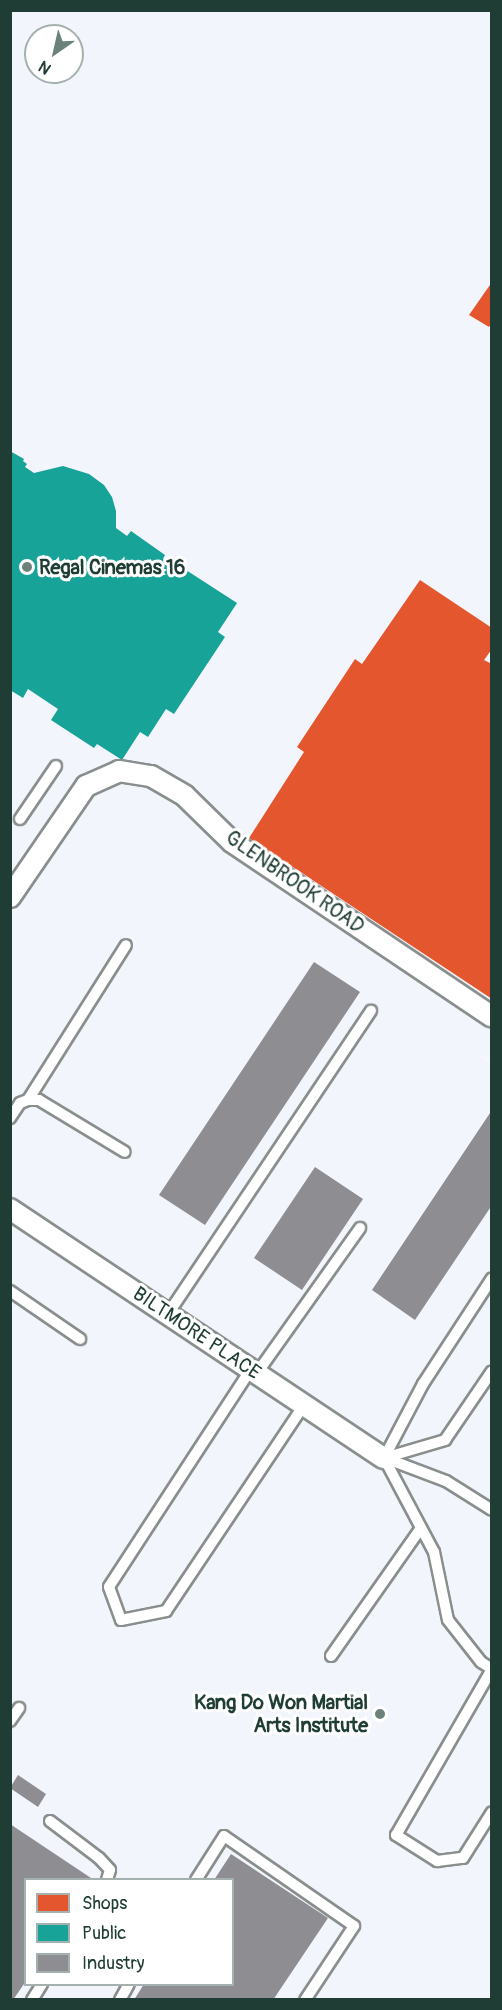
<!DOCTYPE html>
<html>
<head>
<meta charset="utf-8">
<style>
  body { margin:0 }
  #map { position:relative; width:502px; height:2010px; overflow:hidden; background:#fff; font-family:Pangolin,sans-serif }
  div>[style] { position:absolute }
  .built>* { inset:0; background:#f3f5fd }
  .shops>* { inset:0; background:#e4572e }
  .public>* { inset:0; background:#17a398 }
  .industry>* { inset:0; background:#8d8d92 }
  .roads { filter:drop-shadow(2px 0 #898f8d) drop-shadow(-2px 0 #898f8d) drop-shadow(0 2px #898f8d) drop-shadow(0 -2px #898f8d) }
  .lane>* { height:10px; margin:-5px; padding:0 5px; transform-origin:5px; border-radius:5px; background:#fff }
  .street>* { height:20px; margin:-10px; padding:0 10px; transform-origin:10px; border-radius:10px; background:#fff }
  .dots>* { width:16px; height:16px; translate:-50% -50%; box-sizing:border-box; border:3px solid #fff; border-radius:50% }
  span { translate:-50% -50%; white-space:nowrap; text-align:center; line-height:1.15; -webkit-text-stroke:6px #fff; paint-order:stroke }
  .poi-label { font-size:20px; color:#1f3d34; font-weight:700 }
  .left { translate:0 -50%; text-align:left }
  .right { translate:-100% -50%; text-align:right }
  .street-label { font-size:20px; color:#1f3d34 }
  .frame { position:absolute; inset:0; border:12px solid #1f3d34; pointer-events:none }
  .legend { position:absolute; left:24px; top:1878px; width:210px; height:108px; box-sizing:border-box; background:#fff; border:2px solid #a5b1ae; margin:0; padding:8px 10px; list-style:none; font-size:18px; color:#1f3d34 }
  .legend li { display:flex; align-items:center; gap:12px; height:30px }
  .legend b { width:30px; border:2px solid #a5b1ae }
  .north { position:absolute; left:24px; top:24px; width:60px; height:60px; box-sizing:border-box; background:#fff; border:2px solid #a5b1ae; border-radius:50%; rotate:214deg; font-size:16px; font-weight:700; line-height:24px; text-align:center; color:#1f3d34 }
  .north::after { content:''; display:block; margin:auto; width:21px; height:27px; background:#6d817b; clip-path:polygon(50% 0,100% 100%,50% 72%,0 100%) }
</style>
</head>
<body>
<div id="map">
  <div class="built">
    <i style="clip-path:polygon(evenodd,11px 11px,491px 11px,491px 1062px,478px 1054px,492px 1064px,491px 1999px,11px 2000px,11px 11px,36px 36px,72px 36px,72px 72px,36px 72px,36px 36px,11px 11px,26px 1880px,232px 1880px,232px 1984px,26px 1984px,26px 1880px)"></i>
  </div>
  <div class="shops">
    <i style="clip-path:polygon(492px 282px,492px 322px,489px 327px,469px 315px)"></i>
    <i style="clip-path:polygon(420px 580px,492px 628px,492px 649px,484px 660px,492px 664px,492px 999px,249px 838px,304px 752px,297px 747px,355px 659px,362px 664px)"></i>
  </div>
  <div class="public">
    <i style="clip-path:polygon(10px 451px,24px 459px,23px 461px,27px 464px,25px 467px,34px 473px,63px 466px,89px 474px,104px 485px,112px 497px,116px 511px,116px 528px,127px 536px,131px 531px,165px 555px,163px 559px,167px 562px,169px 559px,237px 603px,218px 632px,225px 637px,174px 714px,166px 709px,148px 737px,140px 732px,122px 760px,97px 744px,94px 748px,51px 720px,58px 709px,28px 689px,23px 698px,10px 690px)"></i>
  </div>
  <div class="industry">
    <i style="clip-path:polygon(314px 962px,360px 992px,205px 1225px,159px 1195px)"></i>
    <i style="clip-path:polygon(492px 1110px,492px 1205px,415px 1320px,372px 1290px)"></i>
    <i style="clip-path:polygon(315px 1167px,363px 1199px,302px 1290px,254px 1258px)"></i>
    <i style="clip-path:polygon(18px 1775px,46px 1794px,38px 1807px,10px 1788px)"></i>
    <i style="clip-path:polygon(10px 1824px,94px 1880px,26px 1880px,26px 1981px,13px 2000px,10px 2000px)"></i>
    <i style="clip-path:polygon(231px 1854px,328px 1918px,273px 2000px,134px 2000px,144px 1984px,232px 1984px,232px 1880px,214px 1880px)"></i>
  </div>
  <div class="roads">
    <div class="lane">
      <i style="left:20px;top:819px;width:64px;rotate:-55.8deg"></i>
      <i style="left:28px;top:1100px;width:183px;rotate:-57.7deg"></i>
      <i style="left:10px;top:1118px;width:18px;rotate:-56deg"></i>
      <i style="left:20px;top:1103px;width:9px;rotate:-21deg"></i>
      <i style="left:28px;top:1100px;width:11px"></i>
      <i style="left:39px;top:1100px;width:100px;rotate:31.2deg"></i>
      <i style="left:10px;top:1291px;width:85px;rotate:34.4deg"></i>
      <i style="left:168px;top:1314px;width:365px;rotate:-56.2deg"></i>
      <i style="left:251px;top:1369px;width:260px;rotate:123.1deg"></i>
      <i style="left:109px;top:1587px;width:35px;rotate:70deg"></i>
      <i style="left:121px;top:1620px;width:46px;rotate:-11.3deg"></i>
      <i style="left:166px;top:1611px;width:248px;rotate:-56.2deg"></i>
      <i style="left:257px;top:1373px;width:178px;rotate:-54.6deg"></i>
      <i style="left:384px;top:1458px;width:106px;rotate:62deg"></i>
      <i style="left:434px;top:1552px;width:69px;rotate:78.4deg"></i>
      <i style="left:448px;top:1620px;width:53px;rotate:51.8deg"></i>
      <i style="left:481px;top:1662px;width:13px;rotate:32deg"></i>
      <i style="left:384px;top:1458px;width:84px;rotate:-62.2deg"></i>
      <i style="left:423px;top:1384px;width:126px;rotate:-56.9deg"></i>
      <i style="left:384px;top:1458px;width:64px;rotate:-16.4deg"></i>
      <i style="left:445px;top:1440px;width:83px;rotate:-55.7deg"></i>
      <i style="left:385px;top:1458px;width:65px;rotate:20.7deg"></i>
      <i style="left:446px;top:1481px;width:54px;rotate:32.2deg"></i>
      <i style="left:331px;top:1656px;width:156px;rotate:-54.9deg"></i>
      <i style="left:492px;top:1669px;width:192px;rotate:120deg"></i>
      <i style="left:396px;top:1835px;width:49px;rotate:32.4deg"></i>
      <i style="left:437px;top:1861px;width:26px;rotate:-7deg"></i>
      <i style="left:463px;top:1858px;width:54px;rotate:-57.8deg"></i>
      <i style="left:10px;top:1721px;width:16px;rotate:-55deg"></i>
      <i style="left:50px;top:1821px;width:61px;rotate:37.1deg"></i>
      <i style="left:99px;top:1858px;width:16px;rotate:47deg"></i>
      <i style="left:110px;top:1870px;width:10px;rotate:107deg"></i>
      <i style="left:196px;top:1880px;width:52px;rotate:-57.5deg"></i>
      <i style="left:224px;top:1836px;width:158px;rotate:34.7deg"></i>
      <i style="left:354px;top:1926px;width:89px;rotate:123.5deg"></i>
      <i style="left:32px;top:2000px;width:19px;rotate:-58deg"></i>
      <i style="left:120px;top:2000px;width:18px;rotate:-61deg"></i>
    </div>
    <div class="street">
      <i style="left:10px;top:897px;width:135px;rotate:-55.6deg"></i>
      <i style="left:86px;top:786px;width:36px;rotate:-24deg"></i>
      <i style="left:119px;top:771px;width:32px;rotate:9deg"></i>
      <i style="left:151px;top:776px;width:39px;rotate:30deg"></i>
      <i style="left:185px;top:796px;width:66px;rotate:44.4deg"></i>
      <i style="left:232px;top:842px;width:313px;rotate:33.9deg"></i>
      <i style="left:10px;top:1209px;width:449px;rotate:33.7deg"></i>
    </div>
  </div>
  <div class="dots">
    <i style="left:27px;top:567px;background:#6d817b"></i>
    <i style="left:380px;top:1714px;background:#6d817b"></i>
  </div>
  <div class="poi-label">
    <span class="left" style="left:39px;top:567px">Regal Cinemas 16</span>
    <span class="right" style="left:368px;top:1714px">Kang Do Won Martial<br>Arts Institute</span>
  </div>
  <div class="street-label">
    <span style="left:295px;top:882px;rotate:35deg">GLENBROOK ROAD</span>
    <span style="left:197px;top:1333px;rotate:34deg">BILTMORE PLACE</span>
  </div>
  <div class="frame"></div>
  <ul class="legend">
  <li><b style="height:16px;background:#e4572e"></b>Shops</li>
  <li><b style="height:16px;background:#17a398"></b>Public</li>
  <li><b style="height:16px;background:#8d8d92"></b>Industry</li>
  </ul>
  <div class="north">N</div>
</div>
</body>
</html>
